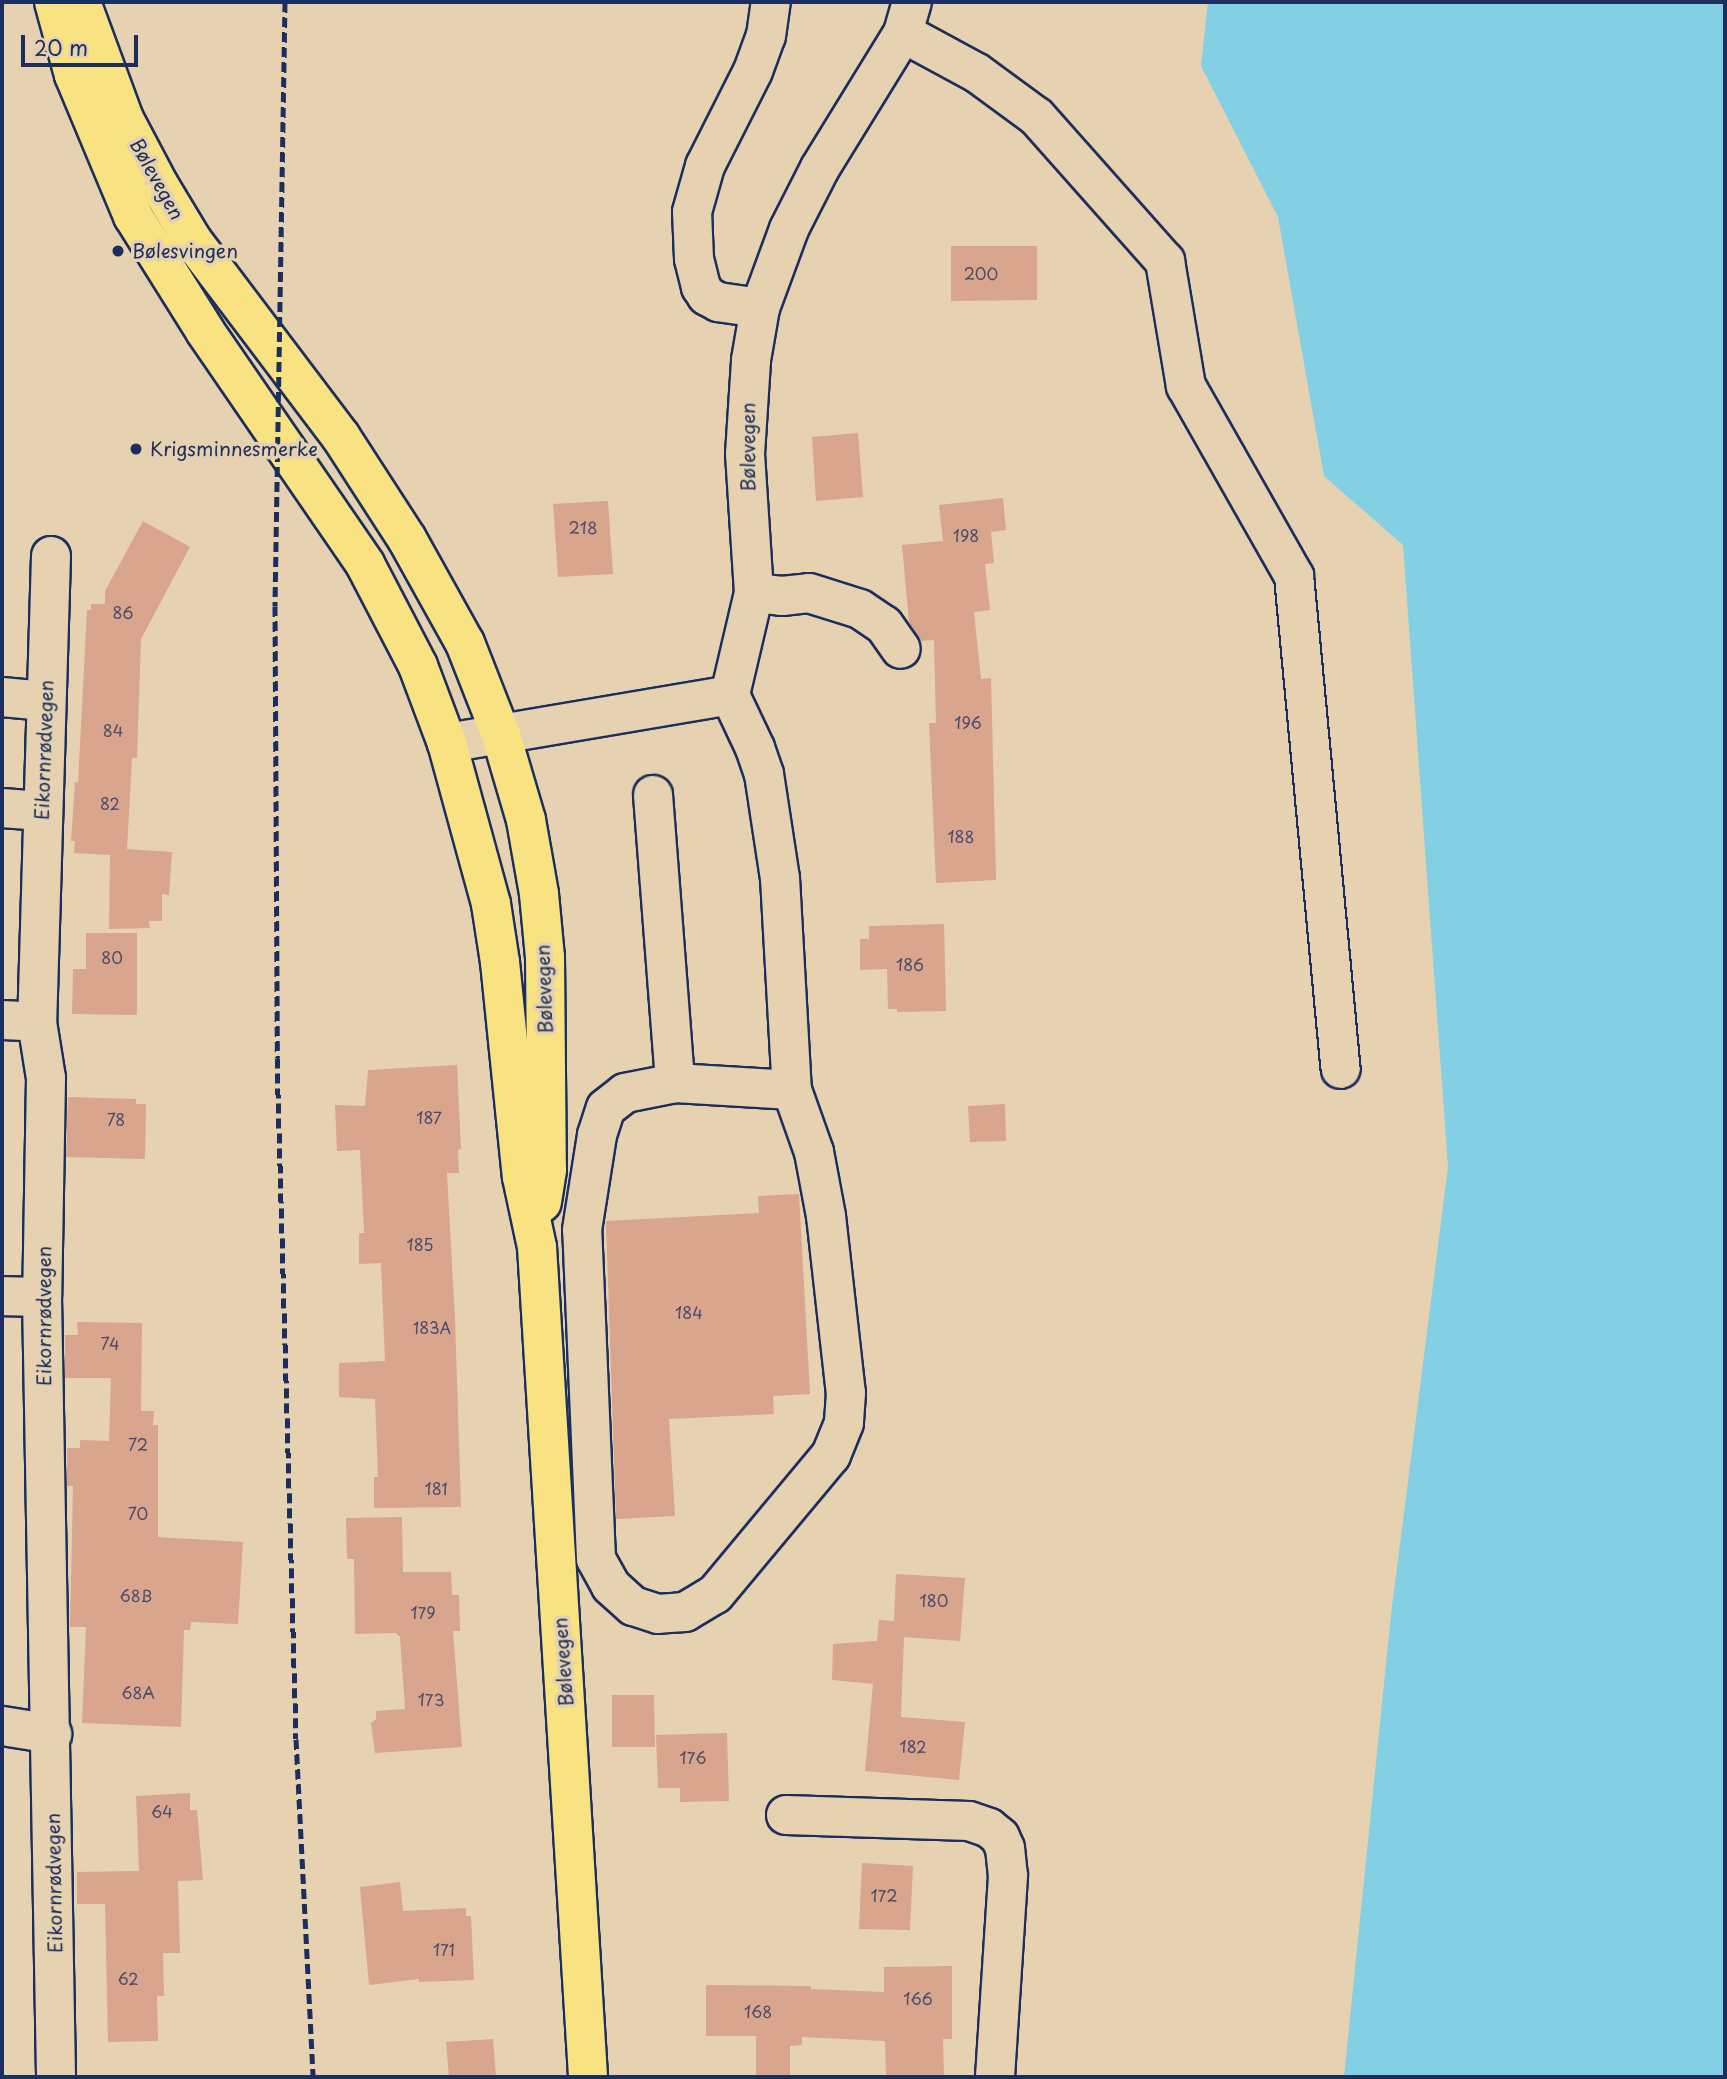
<!DOCTYPE html>
<html>
<head>
<meta charset="utf-8">
<style>
  body { margin:0 }
  #map { position:relative; width:1727px; height:2079px; overflow:hidden; background:#e6d2b0; font-family:"Playpen Sans",sans-serif }
  div>[style] { position:absolute }
  .water>* { inset:0; background:#83cfe3 }
  .building>* { inset:0; background:#d9a58d }
  .roads { filter:drop-shadow(2px 0 #1b2f5e) drop-shadow(-2px 0 #1b2f5e) drop-shadow(0 2px #1b2f5e) drop-shadow(0 -2px #1b2f5e) }
  .minor>* { height:38px; margin:-19px; padding:0 19px; transform-origin:19px; border-radius:19px; background:#e6d2b0 }
  .major>* { height:38px; margin:-19px; padding:0 19px; transform-origin:19px; border-radius:19px; background:#f8e281 }
  .rail>* { height:5px; margin-top:-2.5px; transform-origin:0; background:repeating-linear-gradient(90deg,#1b2f5e 0 10px,transparent 0 15px) }
  .dots>* { width:19px; height:19px; translate:-50% -50%; box-sizing:border-box; border:4px solid #e6d2b0; border-radius:50% }
  span { translate:-50% -50%; white-space:nowrap; text-align:center; line-height:1.15; -webkit-text-stroke:7px #e6d2b0; paint-order:stroke }
  .number-label { font-size:16px; color:#4a4c6a }
  .number-label span { -webkit-text-stroke-width:0 }
  .street-label { font-size:19px; color:#1b2f5e }
  .poi-label { font-size:19px; color:#1b2f5e }
  .left { translate:0 -50%; text-align:left }
  .frame { position:absolute; inset:0; border:4px solid #1b2f5e; pointer-events:none }
  .scale { position:absolute; left:21px; top:35px; width:117px; height:32px; box-sizing:border-box; border:4px solid #1b2f5e; border-top:0; padding-left:9px; font-size:21px; line-height:24px; white-space:nowrap; color:#1b2f5e; -webkit-text-stroke:5px #e6d2b0; paint-order:stroke }
</style>
</head>
<body>
<div id="map">
  <div class="water">
    <i style="clip-path:polygon(1208px 2px,1725px 2px,1725px 2077px,1344px 2077px,1391px 1615px,1448px 1167px,1403px 545px,1324px 476px,1278px 217px,1201px 66px)"></i>
  </div>
  <div class="building">
    <i style="clip-path:polygon(951px 246px,1037px 246px,1037px 300px,951px 301px)"></i>
    <i style="clip-path:polygon(858px 433px,863px 497px,816px 501px,812px 437px)"></i>
    <i style="clip-path:polygon(1003px 498px,1006px 530px,991px 532px,994px 563px,985px 564px,990px 610px,974px 612px,981px 679px,991px 678px,996px 880px,936px 883px,929px 723px,936px 723px,934px 640px,921px 641px,909px 622px,902px 545px,943px 541px,939px 505px)"></i>
    <i style="clip-path:polygon(608px 501px,613px 574px,558px 577px,553px 504px)"></i>
    <i style="clip-path:polygon(143px 521px,190px 547px,141px 639px,137px 758px,132px 758px,127px 849px,172px 852px,169px 895px,162px 894px,162px 921px,149px 921px,150px 928px,109px 929px,110px 855px,74px 853px,75px 841px,71px 841px,75px 782px,78px 783px,87px 610px,91px 610px,91px 604px,105px 604px,105px 591px)"></i>
    <i style="clip-path:polygon(944px 924px,946px 1011px,897px 1012px,897px 1009px,888px 1009px,887px 969px,860px 970px,860px 939px,869px 939px,869px 926px)"></i>
    <i style="clip-path:polygon(86px 933px,137px 933px,137px 1015px,72px 1014px,73px 969px,86px 969px)"></i>
    <i style="clip-path:polygon(457px 1065px,461px 1149px,458px 1150px,459px 1173px,447px 1173px,455px 1319px,461px 1507px,374px 1508px,374px 1477px,378px 1477px,375px 1399px,339px 1397px,339px 1363px,385px 1361px,381px 1263px,359px 1264px,359px 1233px,364px 1233px,360px 1150px,337px 1151px,335px 1105px,365px 1106px,368px 1070px)"></i>
    <i style="clip-path:polygon(68px 1097px,136px 1099px,136px 1104px,146px 1104px,145px 1159px,66px 1157px)"></i>
    <i style="clip-path:polygon(1005px 1104px,1006px 1141px,970px 1142px,968px 1106px)"></i>
    <i style="clip-path:polygon(799px 1194px,810px 1394px,773px 1396px,774px 1414px,669px 1419px,675px 1516px,616px 1519px,606px 1221px,759px 1213px,758px 1196px)"></i>
    <i style="clip-path:polygon(77px 1322px,142px 1323px,141px 1411px,154px 1411px,153px 1425px,158px 1425px,158px 1537px,243px 1542px,238px 1624px,191px 1622px,190px 1630px,184px 1630px,181px 1727px,82px 1723px,86px 1627px,70px 1627px,73px 1486px,67px 1486px,67px 1448px,80px 1448px,80px 1440px,109px 1441px,111px 1378px,65px 1378px,65px 1335px,78px 1335px)"></i>
    <i style="clip-path:polygon(402px 1517px,403px 1572px,451px 1572px,452px 1595px,459px 1595px,460px 1631px,453px 1631px,462px 1747px,375px 1753px,371px 1723px,376px 1719px,376px 1711px,405px 1709px,400px 1637px,396px 1633px,355px 1634px,354px 1559px,347px 1559px,346px 1518px)"></i>
    <i style="clip-path:polygon(896px 1574px,965px 1578px,960px 1641px,904px 1637px,901px 1717px,965px 1722px,959px 1780px,865px 1771px,873px 1684px,832px 1680px,833px 1644px,877px 1641px,879px 1620px,894px 1621px)"></i>
    <i style="clip-path:polygon(612px 1695px,654px 1695px,655px 1747px,612px 1747px)"></i>
    <i style="clip-path:polygon(727px 1733px,729px 1801px,680px 1802px,680px 1788px,658px 1788px,656px 1735px)"></i>
    <i style="clip-path:polygon(190px 1793px,190px 1810px,197px 1810px,203px 1880px,178px 1881px,180px 1953px,163px 1953px,164px 1996px,157px 1996px,158px 2041px,108px 2042px,105px 1904px,77px 1904px,77px 1872px,139px 1871px,136px 1796px)"></i>
    <i style="clip-path:polygon(862px 1863px,913px 1866px,910px 1930px,859px 1929px)"></i>
    <i style="clip-path:polygon(400px 1882px,403px 1911px,466px 1908px,466px 1916px,471px 1916px,474px 1980px,419px 1982px,419px 1979px,369px 1985px,360px 1887px)"></i>
    <i style="clip-path:polygon(952px 1966px,952px 2039px,943px 2039px,944px 2077px,886px 2077px,885px 2041px,802px 2037px,802px 2045px,790px 2046px,790px 2077px,756px 2077px,756px 2036px,706px 2036px,706px 1985px,811px 1986px,811px 1989px,884px 1992px,884px 1967px)"></i>
    <i style="clip-path:polygon(493px 2039px,496px 2077px,449px 2077px,446px 2042px)"></i>
  </div>
  <div class="roads">
    <div class="minor">
      <i style="left:903px;top:33px;width:84px;rotate:28.4deg"></i>
      <i style="left:977px;top:73px;width:74px;rotate:36.3deg"></i>
      <i style="left:1037px;top:117px;width:193px;rotate:48.4deg"></i>
      <i style="left:1165px;top:261px;width:127px;rotate:80.5deg"></i>
      <i style="left:1186px;top:386px;width:219px;rotate:60.4deg"></i>
      <i style="left:1294px;top:576px;width:495px;rotate:84.6deg"></i>
      <i style="left:760px;top:308px;width:42px;rotate:-171.9deg"></i>
      <i style="left:718px;top:302px;width:13px;rotate:-151deg"></i>
      <i style="left:707px;top:296px;width:11px;rotate:-124deg"></i>
      <i style="left:701px;top:287px;width:29px;rotate:-104deg"></i>
      <i style="left:694px;top:259px;width:47px;rotate:-92.4deg"></i>
      <i style="left:692px;top:212px;width:48px;rotate:-74.2deg"></i>
      <i style="left:705px;top:166px;width:106px;rotate:-63.2deg"></i>
      <i style="left:753px;top:71px;width:37px;rotate:-70deg"></i>
      <i style="left:766px;top:36px;width:34px;rotate:-82deg"></i>
      <i style="left:51px;top:556px;width:466px;rotate:91.7deg"></i>
      <i style="left:37px;top:1022px;width:57px;rotate:80.9deg"></i>
      <i style="left:46px;top:1078px;width:219px;rotate:91deg"></i>
      <i style="left:42px;top:1297px;width:780px;rotate:88.97deg"></i>
      <i style="left:754px;top:593px;width:28px;rotate:6deg"></i>
      <i style="left:782px;top:596px;width:27px;rotate:-6deg"></i>
      <i style="left:809px;top:593px;width:53px;rotate:17.4deg"></i>
      <i style="left:860px;top:609px;width:29px;rotate:34deg"></i>
      <i style="left:884px;top:625px;width:29px;rotate:55deg"></i>
      <i style="left:730px;top:695px;width:59px;rotate:64.7deg"></i>
      <i style="left:755px;top:748px;width:28px;rotate:71deg"></i>
      <i style="left:764px;top:774px;width:105px;rotate:81.3deg"></i>
      <i style="left:780px;top:878px;width:212px;rotate:86.8deg"></i>
      <i style="left:792px;top:1090px;width:66px;rotate:70.5deg"></i>
      <i style="left:814px;top:1152px;width:65px;rotate:79.4deg"></i>
      <i style="left:826px;top:1216px;width:178px;rotate:83.6deg"></i>
      <i style="left:846px;top:1393px;width:30px;rotate:94deg"></i>
      <i style="left:844px;top:1423px;width:35px;rotate:112deg"></i>
      <i style="left:831px;top:1455px;width:181px;rotate:129.8deg"></i>
      <i style="left:715px;top:1594px;width:35px;rotate:149deg"></i>
      <i style="left:685px;top:1612px;width:27px;rotate:176deg"></i>
      <i style="left:658px;top:1614px;width:26px;rotate:-162deg"></i>
      <i style="left:633px;top:1606px;width:30px;rotate:-138deg"></i>
      <i style="left:611px;top:1586px;width:31px;rotate:-119deg"></i>
      <i style="left:596px;top:1559px;width:329px;rotate:-92.4deg"></i>
      <i style="left:582px;top:1230px;width:96px;rotate:-81deg"></i>
      <i style="left:597px;top:1135px;width:28px;rotate:-72deg"></i>
      <i style="left:606px;top:1108px;width:24px;rotate:-38deg"></i>
      <i style="left:625px;top:1093px;width:51px;rotate:-11.3deg"></i>
      <i style="left:675px;top:1083px;width:117px;rotate:3.4deg"></i>
      <i style="left:2px;top:697px;width:43px;rotate:5.3deg"></i>
      <i style="left:447px;top:743px;width:287px;rotate:-9.6deg"></i>
      <i style="left:730px;top:695px;width:105px;rotate:-76.8deg"></i>
      <i style="left:754px;top:593px;width:139px;rotate:-93.7deg"></i>
      <i style="left:745px;top:454px;width:94px;rotate:-86.3deg"></i>
      <i style="left:751px;top:360px;width:53px;rotate:-80.2deg"></i>
      <i style="left:760px;top:308px;width:84px;rotate:-69.8deg"></i>
      <i style="left:789px;top:229px;width:68px;rotate:-63.1deg"></i>
      <i style="left:820px;top:168px;width:158px;rotate:-58.4deg"></i>
      <i style="left:903px;top:33px;width:32px;rotate:-74deg"></i>
      <i style="left:653px;top:795px;width:289px;rotate:85.6deg"></i>
      <i style="left:2px;top:808px;width:40px;rotate:4.3deg"></i>
      <i style="left:2px;top:1020px;width:35px;rotate:3deg"></i>
      <i style="left:2px;top:1296px;width:40px;rotate:1.4deg"></i>
      <i style="left:2px;top:1726px;width:51px;rotate:9.1deg"></i>
      <i style="left:786px;top:1815px;width:183px;rotate:1.9deg"></i>
      <i style="left:969px;top:1821px;width:21px;rotate:19deg"></i>
      <i style="left:989px;top:1828px;width:14px;rotate:39deg"></i>
      <i style="left:1000px;top:1837px;width:12px;rotate:66deg"></i>
      <i style="left:1005px;top:1848px;width:28px;rotate:84deg"></i>
      <i style="left:1008px;top:1876px;width:201px;rotate:93.7deg"></i>
    </div>
    <div class="major">
      <i style="left:54px;top:2px;width:76px;rotate:74.7deg"></i>
      <i style="left:74px;top:75px;width:153px;rotate:67.3deg"></i>
      <i style="left:133px;top:216px;width:136px;rotate:57.9deg"></i>
      <i style="left:205px;top:331px;width:283px;rotate:55.5deg"></i>
      <i style="left:365px;top:564px;width:115px;rotate:62.5deg"></i>
      <i style="left:418px;top:666px;width:82px;rotate:69.4deg"></i>
      <i style="left:447px;top:743px;width:167px;rotate:74.7deg"></i>
      <i style="left:491px;top:904px;width:59px;rotate:81.2deg"></i>
      <i style="left:500px;top:962px;width:216px;rotate:84.2deg"></i>
      <i style="left:522px;top:1177px;width:72px;rotate:77.9deg"></i>
      <i style="left:537px;top:1247px;width:832px;rotate:86.48deg"></i>
      <i style="left:81px;top:2px;width:125px;rotate:69.8deg"></i>
      <i style="left:124px;top:119px;width:75px;rotate:62.1deg"></i>
      <i style="left:159px;top:185px;width:64px;rotate:59deg"></i>
      <i style="left:192px;top:240px;width:247px;rotate:52.9deg"></i>
      <i style="left:341px;top:437px;width:121px;rotate:57.1deg"></i>
      <i style="left:407px;top:539px;width:119px;rotate:60.9deg"></i>
      <i style="left:465px;top:643px;width:99px;rotate:68.6deg"></i>
      <i style="left:501px;top:735px;width:89px;rotate:73.6deg"></i>
      <i style="left:526px;top:820px;width:75px;rotate:80deg"></i>
      <i style="left:539px;top:894px;width:63px;rotate:84.6deg"></i>
      <i style="left:545px;top:957px;width:213px;rotate:89.5deg"></i>
      <i style="left:547px;top:1170px;width:33px;rotate:99deg"></i>
    </div>
  </div>
  <div class="rail">
    <i style="left:285px;top:2px;width:604px;rotate:90.95deg"></i>
    <i style="left:275px;top:606px;width:452px;rotate:89.7deg"></i>
    <i style="left:277px;top:1058px;width:681px;rotate:88.4deg"></i>
    <i style="left:296px;top:1739px;width:338px;rotate:87.1deg"></i>
  </div>
  <div class="dots">
    <i style="left:118px;top:251px;background:#1b2f5e"></i>
    <i style="left:136px;top:449px;background:#1b2f5e"></i>
  </div>
  <div class="number-label">
    <span style="left:981px;top:273px">200</span>
    <span style="left:583px;top:527px">218</span>
    <span style="left:966px;top:535px">198</span>
    <span style="left:123px;top:612px">86</span>
    <span style="left:968px;top:722px">196</span>
    <span style="left:113px;top:730px">84</span>
    <span style="left:110px;top:803px">82</span>
    <span style="left:961px;top:836px">188</span>
    <span style="left:112px;top:957px">80</span>
    <span style="left:910px;top:964px">186</span>
    <span style="left:429px;top:1117px">187</span>
    <span style="left:116px;top:1119px">78</span>
    <span style="left:420px;top:1244px">185</span>
    <span style="left:689px;top:1312px">184</span>
    <span style="left:432px;top:1327px">183A</span>
    <span style="left:110px;top:1343px">74</span>
    <span style="left:138px;top:1444px">72</span>
    <span style="left:436px;top:1488px">181</span>
    <span style="left:138px;top:1513px">70</span>
    <span style="left:136px;top:1595px">68B</span>
    <span style="left:934px;top:1600px">180</span>
    <span style="left:423px;top:1612px">179</span>
    <span style="left:138px;top:1692px">68A</span>
    <span style="left:431px;top:1699px">173</span>
    <span style="left:913px;top:1746px">182</span>
    <span style="left:693px;top:1757px">176</span>
    <span style="left:162px;top:1811px">64</span>
    <span style="left:884px;top:1895px">172</span>
    <span style="left:444px;top:1949px">171</span>
    <span style="left:128px;top:1978px">62</span>
    <span style="left:918px;top:1998px">166</span>
    <span style="left:758px;top:2011px">168</span>
  </div>
  <div class="street-label">
    <span style="left:157px;top:179px;rotate:61deg">Bølevegen</span>
    <span style="left:748px;top:447px;rotate:-90deg">Bølevegen</span>
    <span style="left:44px;top:750px;rotate:-88deg">Eikornrødvegen</span>
    <span style="left:544px;top:989px;rotate:-92deg">Bølevegen</span>
    <span style="left:44px;top:1316px;rotate:-90deg">Eikornrødvegen</span>
    <span style="left:563px;top:1662px;rotate:-94deg">Bølevegen</span>
    <span style="left:54px;top:1883px;rotate:-91deg">Eikornrødvegen</span>
  </div>
  <div class="poi-label">
    <span class="left" style="left:132px;top:251px">Bølesvingen</span>
    <span class="left" style="left:150px;top:449px">Krigsminnesmerke</span>
  </div>
  <div class="frame"></div>
  <div class="scale">20 m</div>
</div>
</body>
</html>
